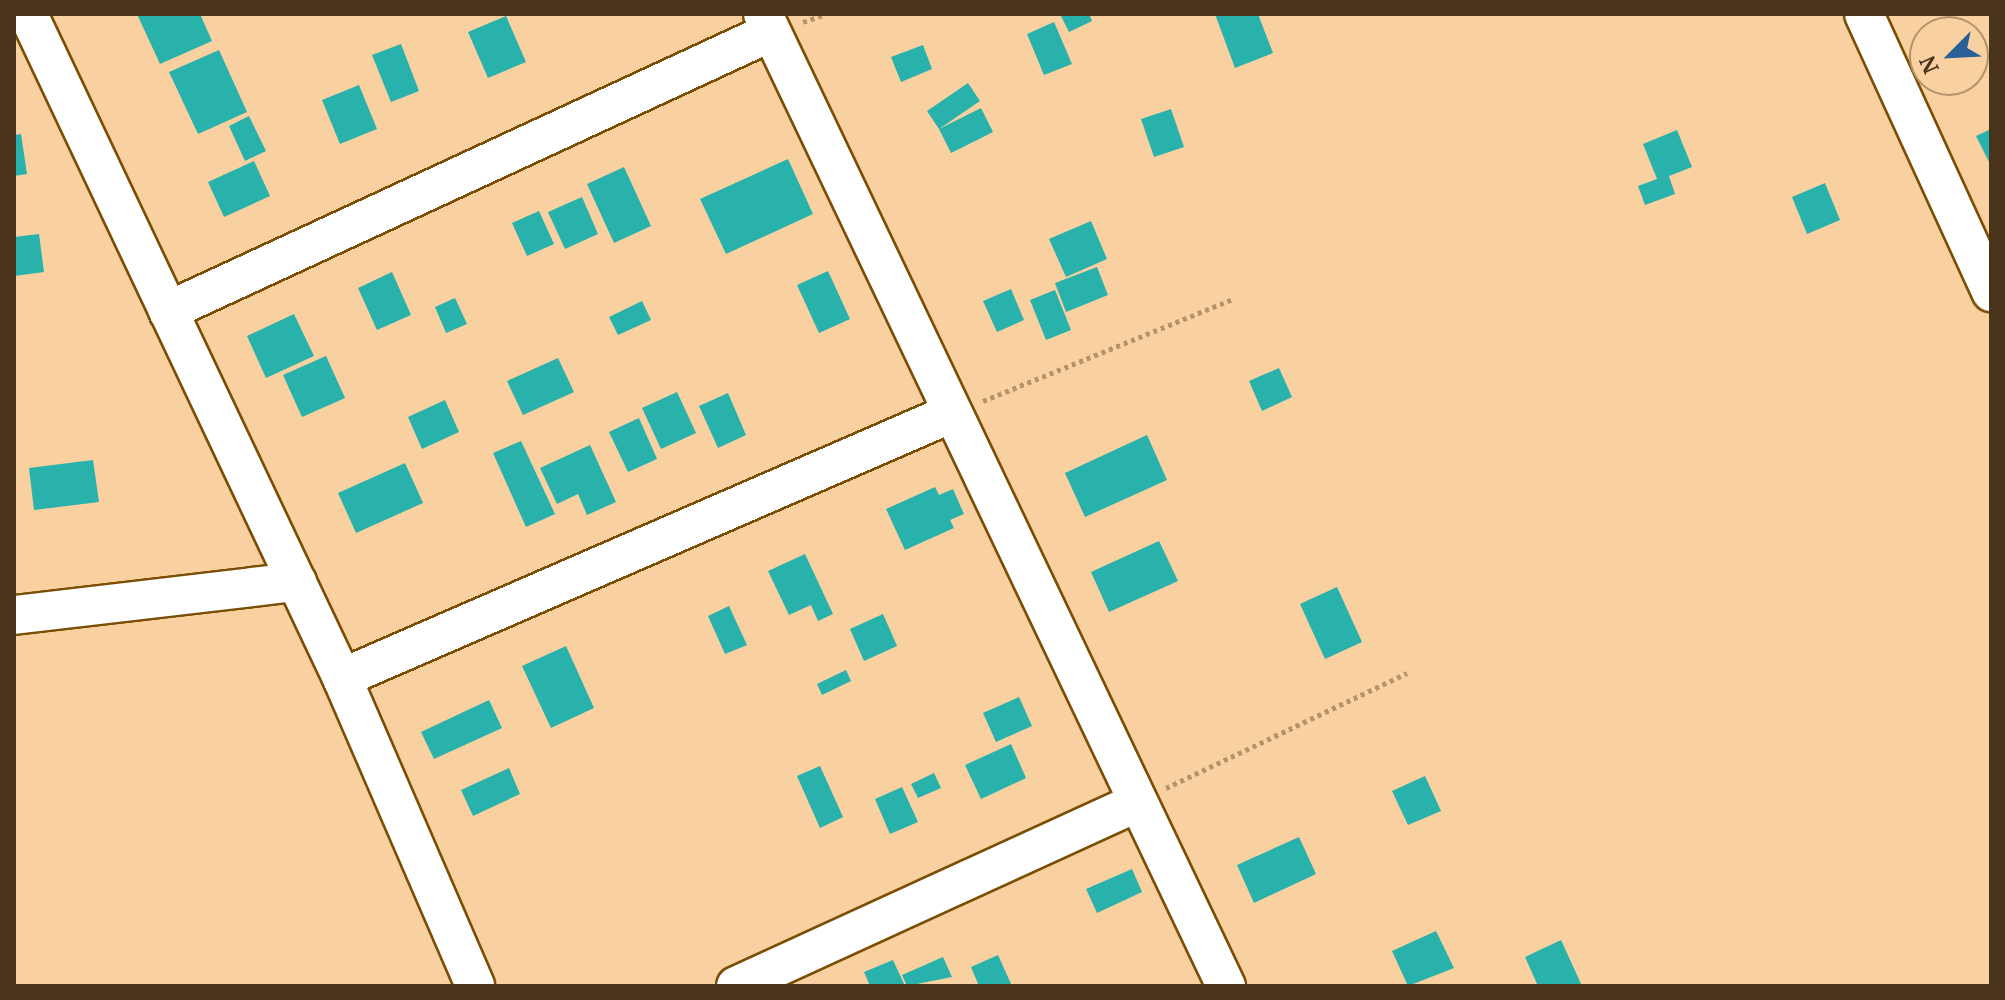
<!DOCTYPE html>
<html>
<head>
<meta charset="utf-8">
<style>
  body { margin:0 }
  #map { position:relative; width:2005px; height:1000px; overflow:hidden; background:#f9d09f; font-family:"PT Serif",serif }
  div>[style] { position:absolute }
  .building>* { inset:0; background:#29b1ac }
  .path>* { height:5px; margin-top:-2.5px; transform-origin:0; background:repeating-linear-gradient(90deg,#b4936b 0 4px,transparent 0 8px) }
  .roads { filter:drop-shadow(2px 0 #7a4e03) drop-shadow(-2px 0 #7a4e03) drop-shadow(0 2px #7a4e03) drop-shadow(0 -2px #7a4e03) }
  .street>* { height:38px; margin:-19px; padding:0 19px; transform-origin:19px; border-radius:19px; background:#fff }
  span { translate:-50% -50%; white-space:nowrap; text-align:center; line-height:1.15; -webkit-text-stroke:8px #f9d09f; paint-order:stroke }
  .frame { position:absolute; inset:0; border:16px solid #49341b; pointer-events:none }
  .north { position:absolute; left:1909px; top:16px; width:80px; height:80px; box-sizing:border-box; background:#f9d09f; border:2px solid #b3926a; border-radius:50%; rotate:246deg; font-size:22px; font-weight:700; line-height:32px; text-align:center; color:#49341b }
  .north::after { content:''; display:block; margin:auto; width:28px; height:36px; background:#296098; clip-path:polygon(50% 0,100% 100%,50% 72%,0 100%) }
</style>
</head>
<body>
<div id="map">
  <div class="building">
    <i style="clip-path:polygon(137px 14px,200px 14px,212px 41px,160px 64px)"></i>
    <i style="clip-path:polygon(1060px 14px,1089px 14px,1092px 21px,1069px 32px)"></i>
    <i style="clip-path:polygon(1215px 14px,1258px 14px,1273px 53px,1235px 68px)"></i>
    <i style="clip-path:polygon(506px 16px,526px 62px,488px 78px,468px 32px)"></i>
    <i style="clip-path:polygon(1054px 22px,1072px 64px,1044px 75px,1027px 34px)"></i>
    <i style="clip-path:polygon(401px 44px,419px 91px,391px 102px,372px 55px)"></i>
    <i style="clip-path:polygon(923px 45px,932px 69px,901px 82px,891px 57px)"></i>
    <i style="clip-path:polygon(219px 50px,247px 112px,198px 134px,169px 72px)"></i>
    <i style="clip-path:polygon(968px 83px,980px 101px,939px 129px,927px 111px)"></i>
    <i style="clip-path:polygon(359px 85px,377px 129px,340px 144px,322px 100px)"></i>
    <i style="clip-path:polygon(981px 108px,993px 132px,951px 153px,939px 129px)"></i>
    <i style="clip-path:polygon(1171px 109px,1184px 147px,1154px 157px,1141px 119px)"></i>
    <i style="clip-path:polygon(249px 116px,266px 151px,245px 161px,229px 126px)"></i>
    <i style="clip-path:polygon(1991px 129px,1991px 166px,1976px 136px)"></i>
    <i style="clip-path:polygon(1677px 130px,1692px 167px,1669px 176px,1675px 194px,1645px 205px,1638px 186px,1657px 179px,1643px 144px)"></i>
    <i style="clip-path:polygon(21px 134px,27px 174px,14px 176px,14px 135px)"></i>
    <i style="clip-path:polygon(788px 159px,813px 214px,726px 254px,700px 199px)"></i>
    <i style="clip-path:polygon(254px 161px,270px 196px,224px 217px,208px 182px)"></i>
    <i style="clip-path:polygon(624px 167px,651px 226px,614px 243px,587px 184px)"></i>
    <i style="clip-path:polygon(1825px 183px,1840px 220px,1807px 234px,1792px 197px)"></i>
    <i style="clip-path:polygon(582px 197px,598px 234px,565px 249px,548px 212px)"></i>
    <i style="clip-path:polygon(539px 211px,554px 244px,527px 256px,512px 223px)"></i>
    <i style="clip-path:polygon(1091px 221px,1107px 259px,1066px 277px,1049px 239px)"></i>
    <i style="clip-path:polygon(39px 234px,44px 272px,14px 276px,14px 237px)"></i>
    <i style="clip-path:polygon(1097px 267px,1108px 295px,1066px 312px,1055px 283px)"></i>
    <i style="clip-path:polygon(828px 271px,850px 319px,819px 333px,797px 285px)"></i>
    <i style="clip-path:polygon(392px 272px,411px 315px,377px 330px,358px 288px)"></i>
    <i style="clip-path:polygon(1011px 289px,1024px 320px,997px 332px,983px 301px)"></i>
    <i style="clip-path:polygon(1055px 290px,1071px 330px,1046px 340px,1030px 300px)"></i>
    <i style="clip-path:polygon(455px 298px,467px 324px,446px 333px,435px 307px)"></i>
    <i style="clip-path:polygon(642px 301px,651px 320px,618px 335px,609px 317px)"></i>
    <i style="clip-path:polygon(294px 314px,314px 356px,266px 378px,247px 336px)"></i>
    <i style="clip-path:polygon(326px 356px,345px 398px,302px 417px,283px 375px)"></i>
    <i style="clip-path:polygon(558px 358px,574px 392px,523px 415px,507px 381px)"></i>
    <i style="clip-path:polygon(1279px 368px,1292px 397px,1262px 411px,1249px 381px)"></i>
    <i style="clip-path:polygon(677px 392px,696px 433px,661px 449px,642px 408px)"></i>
    <i style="clip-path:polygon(728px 393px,746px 435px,718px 448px,699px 406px)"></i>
    <i style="clip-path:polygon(445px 400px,459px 432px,422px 449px,408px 417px)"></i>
    <i style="clip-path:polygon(639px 418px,657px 459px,628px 472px,609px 432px)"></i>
    <i style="clip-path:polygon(1147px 435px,1167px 480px,1085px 517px,1065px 473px)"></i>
    <i style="clip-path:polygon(521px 441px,555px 514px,526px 527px,493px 453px)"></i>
    <i style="clip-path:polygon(590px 445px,616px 502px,587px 515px,578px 494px,557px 504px,540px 468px)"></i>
    <i style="clip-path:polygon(93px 460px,99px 502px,34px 510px,29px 468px)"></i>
    <i style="clip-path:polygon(405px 463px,423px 503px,356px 533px,338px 493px)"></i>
    <i style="clip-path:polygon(935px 487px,939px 495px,953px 489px,964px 514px,950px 520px,954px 528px,905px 550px,886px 509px)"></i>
    <i style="clip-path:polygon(1159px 541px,1178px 581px,1109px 612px,1091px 572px)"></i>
    <i style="clip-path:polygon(805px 554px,833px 614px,818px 621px,811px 605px,789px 615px,768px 571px)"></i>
    <i style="clip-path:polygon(1337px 587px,1362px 642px,1325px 659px,1300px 604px)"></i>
    <i style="clip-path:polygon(729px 606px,747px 645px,725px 654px,708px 616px)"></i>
    <i style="clip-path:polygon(883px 614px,897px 646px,864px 661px,850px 629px)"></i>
    <i style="clip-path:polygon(566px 646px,594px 708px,551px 728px,522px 666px)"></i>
    <i style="clip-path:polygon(846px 670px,851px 681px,822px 695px,817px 684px)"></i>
    <i style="clip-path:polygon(1019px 697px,1032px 726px,996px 742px,983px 713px)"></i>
    <i style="clip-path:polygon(489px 700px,502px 728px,434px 759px,421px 732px)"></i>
    <i style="clip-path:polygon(1011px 744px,1026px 778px,981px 799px,965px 765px)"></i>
    <i style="clip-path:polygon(820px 766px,843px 817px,820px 828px,797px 776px)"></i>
    <i style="clip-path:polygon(509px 768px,520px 794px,473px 816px,461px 790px)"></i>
    <i style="clip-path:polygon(934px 773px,941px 788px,918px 798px,911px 784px)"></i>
    <i style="clip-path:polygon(1425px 776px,1441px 811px,1408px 825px,1392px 791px)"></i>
    <i style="clip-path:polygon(902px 787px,918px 822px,890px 834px,875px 799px)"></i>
    <i style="clip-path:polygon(1299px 837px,1316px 874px,1254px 903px,1237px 865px)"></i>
    <i style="clip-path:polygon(1132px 869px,1142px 892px,1097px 913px,1086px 889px)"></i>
    <i style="clip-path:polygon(1436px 931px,1454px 968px,1408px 986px,1392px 951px)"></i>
    <i style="clip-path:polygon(1561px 940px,1582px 986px,1538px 986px,1525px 957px)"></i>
    <i style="clip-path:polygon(998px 955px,1012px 986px,979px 986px,971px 967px)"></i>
    <i style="clip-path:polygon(943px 957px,952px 977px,907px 986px,902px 975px)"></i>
    <i style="clip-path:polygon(893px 960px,905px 986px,870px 986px,864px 972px)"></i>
  </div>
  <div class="path">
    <i style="left:803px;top:22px;width:24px;rotate:-19deg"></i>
    <i style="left:983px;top:401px;width:268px;rotate:-22.2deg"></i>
    <i style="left:1166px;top:788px;width:267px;rotate:-25.5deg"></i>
  </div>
  <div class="roads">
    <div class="street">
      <i style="left:28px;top:14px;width:735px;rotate:64.69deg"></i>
      <i style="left:342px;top:678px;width:335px;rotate:66.6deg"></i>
      <i style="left:763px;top:14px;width:1077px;rotate:64.53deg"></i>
      <i style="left:1864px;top:14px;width:306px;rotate:65.4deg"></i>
      <i style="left:168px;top:311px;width:664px;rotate:-24.83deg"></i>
      <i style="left:14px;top:615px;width:285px;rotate:-6.7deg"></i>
      <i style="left:342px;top:678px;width:665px;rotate:-23.48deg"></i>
      <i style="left:736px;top:986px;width:441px;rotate:-24.6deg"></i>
    </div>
  </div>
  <div class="frame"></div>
  <div class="north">N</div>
</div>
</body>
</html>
